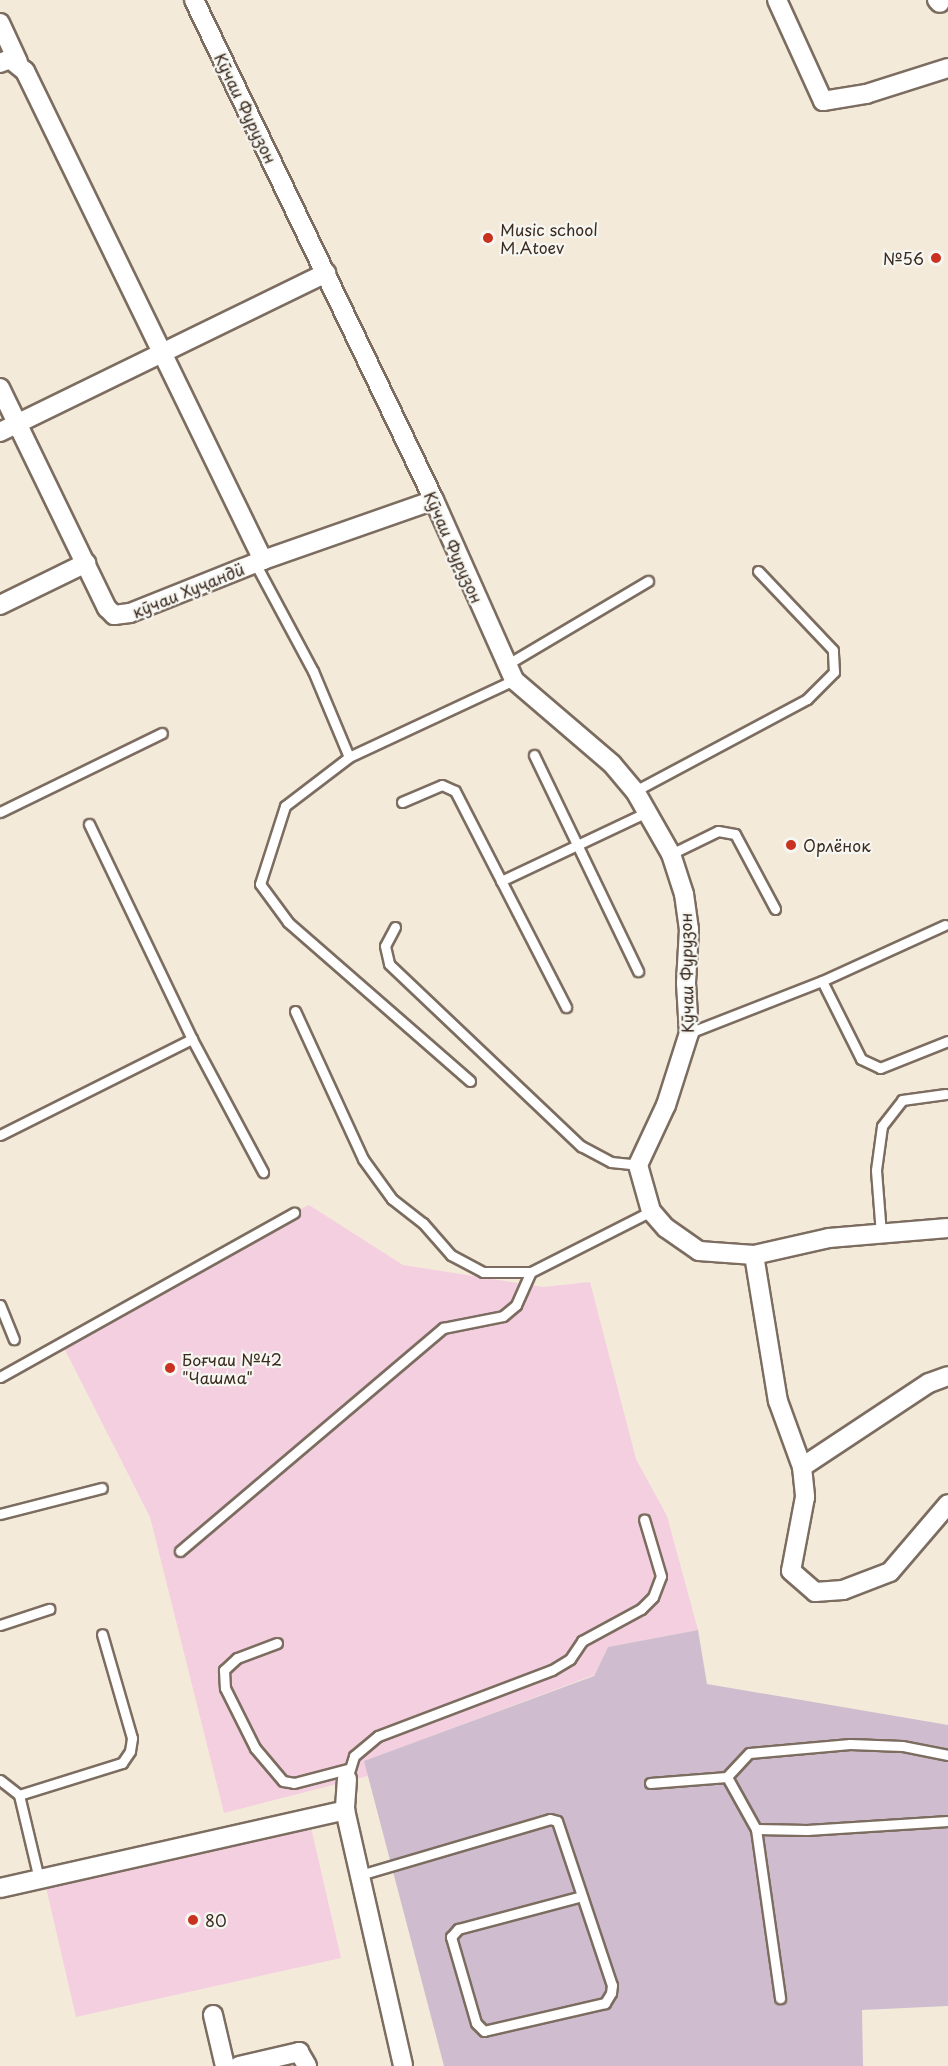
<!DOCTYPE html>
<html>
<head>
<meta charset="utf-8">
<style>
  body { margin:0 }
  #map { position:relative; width:948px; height:2066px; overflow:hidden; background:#f4eada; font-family:"Playpen Sans",sans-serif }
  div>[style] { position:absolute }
  .built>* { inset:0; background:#f3cfe0 }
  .industrial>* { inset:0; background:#cfbdcf }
  .roads { filter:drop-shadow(2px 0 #7c6d60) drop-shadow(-2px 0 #7c6d60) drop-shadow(0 2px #7c6d60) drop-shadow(0 -2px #7c6d60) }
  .service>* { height:9px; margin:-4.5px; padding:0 4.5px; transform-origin:4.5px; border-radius:4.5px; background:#fff }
  .minor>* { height:18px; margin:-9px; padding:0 9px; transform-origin:9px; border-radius:9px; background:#fff }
  .dots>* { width:16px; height:16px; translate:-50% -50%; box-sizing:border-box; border:3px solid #f6f6f2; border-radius:50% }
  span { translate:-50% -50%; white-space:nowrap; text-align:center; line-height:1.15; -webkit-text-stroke:4.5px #f6f6f2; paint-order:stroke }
  .street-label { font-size:16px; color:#3b2a1e }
  .poi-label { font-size:16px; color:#3b2a1e }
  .left { translate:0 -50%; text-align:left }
  .right { translate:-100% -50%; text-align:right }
</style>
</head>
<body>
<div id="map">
  <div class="built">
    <i style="clip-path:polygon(309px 1205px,403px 1265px,543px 1287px,590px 1282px,636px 1459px,667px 1516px,698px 1630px,608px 1647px,594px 1675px,365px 1761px,368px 1776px,224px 1813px,150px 1517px,61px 1342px,227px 1245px)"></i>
    <i style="clip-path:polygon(310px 1823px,341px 1958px,76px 2017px,45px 1883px)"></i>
  </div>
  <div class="industrial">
    <i style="clip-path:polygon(698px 1630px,707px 1684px,948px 1725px,948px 2006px,862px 2010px,863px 2066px,444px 2066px,364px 1761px,594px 1676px,608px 1647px)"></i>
  </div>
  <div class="roads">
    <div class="service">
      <i style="left:255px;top:563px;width:123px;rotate:61.8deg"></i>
      <i style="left:313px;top:671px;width:93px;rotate:67.3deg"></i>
      <i style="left:506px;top:665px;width:165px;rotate:-30.6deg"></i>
      <i style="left:534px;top:755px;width:240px;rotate:64.3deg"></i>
      <i style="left:635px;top:791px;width:195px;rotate:-28.1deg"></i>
      <i style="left:807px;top:699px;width:38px;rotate:-45deg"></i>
      <i style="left:834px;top:672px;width:22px;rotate:-93deg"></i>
      <i style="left:833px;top:650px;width:109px;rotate:-133.5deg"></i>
      <i style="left:402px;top:802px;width:43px;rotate:-23deg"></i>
      <i style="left:442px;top:785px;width:14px;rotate:25deg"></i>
      <i style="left:455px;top:791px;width:243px;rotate:62.8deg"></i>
      <i style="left:0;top:812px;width:180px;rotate:-26deg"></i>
      <i style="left:89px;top:824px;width:238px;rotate:64.4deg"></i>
      <i style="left:192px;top:1039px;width:151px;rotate:61.9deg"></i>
      <i style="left:671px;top:854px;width:52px;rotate:-26.1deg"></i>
      <i style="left:718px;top:831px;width:17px;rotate:10deg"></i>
      <i style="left:735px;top:834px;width:85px;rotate:61.9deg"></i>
      <i style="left:501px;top:881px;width:161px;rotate:-25.3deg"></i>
      <i style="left:395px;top:927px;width:21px;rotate:118deg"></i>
      <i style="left:385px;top:946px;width:18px;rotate:77deg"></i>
      <i style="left:389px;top:964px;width:265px;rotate:43.5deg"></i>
      <i style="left:581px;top:1146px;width:34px;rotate:28deg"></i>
      <i style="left:611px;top:1162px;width:27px;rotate:6deg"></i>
      <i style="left:822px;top:981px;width:87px;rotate:63.4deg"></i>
      <i style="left:861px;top:1059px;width:21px;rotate:25deg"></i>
      <i style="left:880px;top:1068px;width:73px;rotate:-21.7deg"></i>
      <i style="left:295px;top:1011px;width:163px;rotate:65.3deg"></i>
      <i style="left:363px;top:1159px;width:49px;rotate:54.1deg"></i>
      <i style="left:392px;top:1199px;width:39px;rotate:38deg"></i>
      <i style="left:423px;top:1223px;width:43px;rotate:48.8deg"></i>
      <i style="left:451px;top:1255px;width:36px;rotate:28deg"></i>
      <i style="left:483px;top:1272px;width:48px"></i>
      <i style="left:531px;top:1272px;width:135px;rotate:-26.9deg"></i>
      <i style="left:689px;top:1033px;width:143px;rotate:-21.4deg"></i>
      <i style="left:822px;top:981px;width:135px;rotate:-24.5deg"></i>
      <i style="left:470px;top:1081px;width:242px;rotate:-138.9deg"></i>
      <i style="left:288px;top:922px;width:47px;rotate:-126.4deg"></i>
      <i style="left:260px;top:884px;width:82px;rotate:-72.2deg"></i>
      <i style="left:285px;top:806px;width:81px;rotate:-37.4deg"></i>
      <i style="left:349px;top:757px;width:182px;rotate:-25deg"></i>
      <i style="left:0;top:1135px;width:215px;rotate:-26.6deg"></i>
      <i style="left:881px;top:1234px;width:64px;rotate:-94.5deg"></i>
      <i style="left:876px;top:1170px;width:44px;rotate:-82.2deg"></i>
      <i style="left:882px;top:1126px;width:33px;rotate:-52deg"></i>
      <i style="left:902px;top:1100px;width:44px;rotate:-7.8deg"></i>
      <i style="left:0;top:1305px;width:37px;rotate:68deg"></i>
      <i style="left:0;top:1377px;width:337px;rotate:-29.2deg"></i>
      <i style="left:0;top:1514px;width:105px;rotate:-14.3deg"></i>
      <i style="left:180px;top:1551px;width:345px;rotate:-40.3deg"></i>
      <i style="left:443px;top:1328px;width:61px;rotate:-11.3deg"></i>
      <i style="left:503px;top:1316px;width:17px;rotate:-40deg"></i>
      <i style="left:516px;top:1305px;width:36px;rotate:-66deg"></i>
      <i style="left:0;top:1625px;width:52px;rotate:-18.1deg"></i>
      <i style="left:277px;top:1643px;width:43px;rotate:159.4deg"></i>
      <i style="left:237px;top:1658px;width:18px;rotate:137deg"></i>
      <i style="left:224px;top:1670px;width:18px;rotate:87deg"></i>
      <i style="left:225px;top:1688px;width:67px;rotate:63.4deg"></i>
      <i style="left:255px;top:1748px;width:43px;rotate:49.7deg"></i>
      <i style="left:283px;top:1781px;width:11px;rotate:10deg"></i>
      <i style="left:294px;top:1783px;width:56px;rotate:-14.5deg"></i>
      <i style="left:948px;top:1755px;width:47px;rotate:-168.9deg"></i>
      <i style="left:902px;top:1746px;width:52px;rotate:-177.8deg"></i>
      <i style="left:850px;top:1744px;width:101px;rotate:174.9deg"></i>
      <i style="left:749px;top:1753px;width:33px;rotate:133deg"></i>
      <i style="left:727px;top:1777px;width:60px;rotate:60.9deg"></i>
      <i style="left:756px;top:1829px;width:51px;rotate:1.1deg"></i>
      <i style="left:807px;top:1830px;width:141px;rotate:-3.7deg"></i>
      <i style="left:347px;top:1779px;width:24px;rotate:-73deg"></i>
      <i style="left:354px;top:1756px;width:31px;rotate:-40deg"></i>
      <i style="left:378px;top:1736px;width:186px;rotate:-20.8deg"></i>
      <i style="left:552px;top:1670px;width:21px;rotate:-31deg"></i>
      <i style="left:570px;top:1659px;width:22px;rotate:-56deg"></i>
      <i style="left:582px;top:1641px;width:67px;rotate:-28.5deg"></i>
      <i style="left:641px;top:1609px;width:17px;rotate:-45deg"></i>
      <i style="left:653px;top:1597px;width:22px;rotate:-69deg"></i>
      <i style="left:661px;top:1576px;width:59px;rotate:-106.6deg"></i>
      <i style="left:0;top:1780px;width:24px;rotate:38deg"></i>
      <i style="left:19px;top:1795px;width:86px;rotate:76.6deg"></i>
      <i style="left:650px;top:1783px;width:77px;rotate:-4.5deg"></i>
      <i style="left:19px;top:1795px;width:108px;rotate:-17.3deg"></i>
      <i style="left:122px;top:1763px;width:14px;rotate:-56deg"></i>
      <i style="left:130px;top:1751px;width:13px;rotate:-81deg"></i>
      <i style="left:132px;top:1738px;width:108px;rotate:-106.1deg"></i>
      <i style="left:756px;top:1829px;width:171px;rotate:81.9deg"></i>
      <i style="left:360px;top:1875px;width:198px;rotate:-16.4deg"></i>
      <i style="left:550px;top:1819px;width:7px;rotate:16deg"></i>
      <i style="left:557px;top:1821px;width:173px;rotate:71.5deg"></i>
      <i style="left:612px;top:1985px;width:8px;rotate:97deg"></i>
      <i style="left:611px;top:1993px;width:12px;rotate:121deg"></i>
      <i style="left:605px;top:2003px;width:124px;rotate:167deg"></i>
      <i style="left:484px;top:2031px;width:11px;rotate:-135deg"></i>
      <i style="left:476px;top:2023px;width:90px;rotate:-106.2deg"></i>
      <i style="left:451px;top:1937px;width:11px;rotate:-49deg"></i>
      <i style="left:458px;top:1929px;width:128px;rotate:-14.9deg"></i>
    </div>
    <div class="minor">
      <i style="left:194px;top:0;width:555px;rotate:64.36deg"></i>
      <i style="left:434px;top:500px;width:197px;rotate:66deg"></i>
      <i style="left:514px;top:680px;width:129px;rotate:40.6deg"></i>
      <i style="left:612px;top:764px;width:35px;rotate:50deg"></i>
      <i style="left:635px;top:791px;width:73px;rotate:60.3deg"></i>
      <i style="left:671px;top:854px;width:42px;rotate:72deg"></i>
      <i style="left:684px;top:894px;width:35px;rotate:82deg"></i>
      <i style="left:689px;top:929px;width:54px;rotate:93.2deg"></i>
      <i style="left:686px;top:983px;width:50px;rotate:86.6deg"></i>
      <i style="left:689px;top:1033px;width:76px;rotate:107.7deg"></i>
      <i style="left:666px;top:1105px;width:66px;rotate:115deg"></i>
      <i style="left:638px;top:1165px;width:48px;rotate:74.2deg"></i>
      <i style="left:651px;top:1211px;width:23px;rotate:49deg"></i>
      <i style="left:666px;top:1228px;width:40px;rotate:34.9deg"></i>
      <i style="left:699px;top:1251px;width:55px;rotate:4.2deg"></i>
      <i style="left:754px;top:1255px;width:148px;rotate:80.7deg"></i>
      <i style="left:778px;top:1401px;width:70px;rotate:70deg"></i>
      <i style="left:802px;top:1467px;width:30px;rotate:84deg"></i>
      <i style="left:805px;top:1497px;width:75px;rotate:100.7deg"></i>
      <i style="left:791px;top:1571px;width:32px;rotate:41deg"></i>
      <i style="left:815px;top:1592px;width:28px;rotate:-4deg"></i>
      <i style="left:843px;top:1590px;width:50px;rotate:-21deg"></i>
      <i style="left:890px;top:1572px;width:89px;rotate:-49.5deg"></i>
      <i style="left:777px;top:0;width:111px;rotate:65.5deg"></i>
      <i style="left:823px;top:101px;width:44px;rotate:-9.2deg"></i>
      <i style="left:866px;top:94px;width:86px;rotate:-17.6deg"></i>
      <i style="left:937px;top:0;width:4px;rotate:45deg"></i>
      <i style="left:0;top:23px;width:43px;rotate:65.2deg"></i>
      <i style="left:0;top:63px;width:11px;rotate:-22deg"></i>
      <i style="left:10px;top:59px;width:19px;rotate:39deg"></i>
      <i style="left:25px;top:71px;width:544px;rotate:64.05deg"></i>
      <i style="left:0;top:388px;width:245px;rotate:64.1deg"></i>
      <i style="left:107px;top:608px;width:10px;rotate:45deg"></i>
      <i style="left:114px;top:615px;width:16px;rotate:-7deg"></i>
      <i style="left:130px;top:613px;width:143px;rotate:-21.7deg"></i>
      <i style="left:263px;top:560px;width:181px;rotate:-19.3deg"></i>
      <i style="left:0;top:432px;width:363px;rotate:-26deg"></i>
      <i style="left:0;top:605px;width:96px;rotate:-26deg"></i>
      <i style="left:754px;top:1255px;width:77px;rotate:-12.8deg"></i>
      <i style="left:829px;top:1238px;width:119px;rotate:-4.8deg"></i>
      <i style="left:802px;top:1467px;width:152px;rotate:-33.5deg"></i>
      <i style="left:929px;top:1383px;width:20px;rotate:-20deg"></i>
      <i style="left:347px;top:1779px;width:31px;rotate:94deg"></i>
      <i style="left:345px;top:1810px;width:262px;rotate:77.2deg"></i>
      <i style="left:0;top:1888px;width:354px;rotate:-12.7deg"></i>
      <i style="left:213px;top:2015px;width:52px;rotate:76.8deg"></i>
      <i style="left:239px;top:2066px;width:62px;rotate:-13.1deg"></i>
      <i style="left:299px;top:2052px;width:16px;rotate:60deg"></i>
    </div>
  </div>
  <div class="dots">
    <i style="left:488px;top:238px;background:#c8321e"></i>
    <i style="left:936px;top:258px;background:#c8321e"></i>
    <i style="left:791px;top:845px;background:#c8321e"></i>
    <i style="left:170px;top:1368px;background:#c8321e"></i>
    <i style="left:193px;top:1920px;background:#c8321e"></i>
  </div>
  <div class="street-label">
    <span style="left:246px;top:108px;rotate:64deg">Кӯчаи Фурузон</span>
    <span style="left:454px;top:547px;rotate:66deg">Кӯчаи Фурузон</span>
    <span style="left:188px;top:590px;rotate:-22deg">кӯчаи Хуҷандӣ</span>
    <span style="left:686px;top:973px;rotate:-91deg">Кӯчаи Фурузон</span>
  </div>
  <div class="poi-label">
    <span class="left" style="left:500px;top:238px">Music school<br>M.Atoev</span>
    <span class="right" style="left:924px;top:258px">№56</span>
    <span class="left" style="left:803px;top:845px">Орлёнок</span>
    <span class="left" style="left:182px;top:1368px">Боғчаи №42<br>"Чашма"</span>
    <span class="left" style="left:205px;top:1920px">80</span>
  </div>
</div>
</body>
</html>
